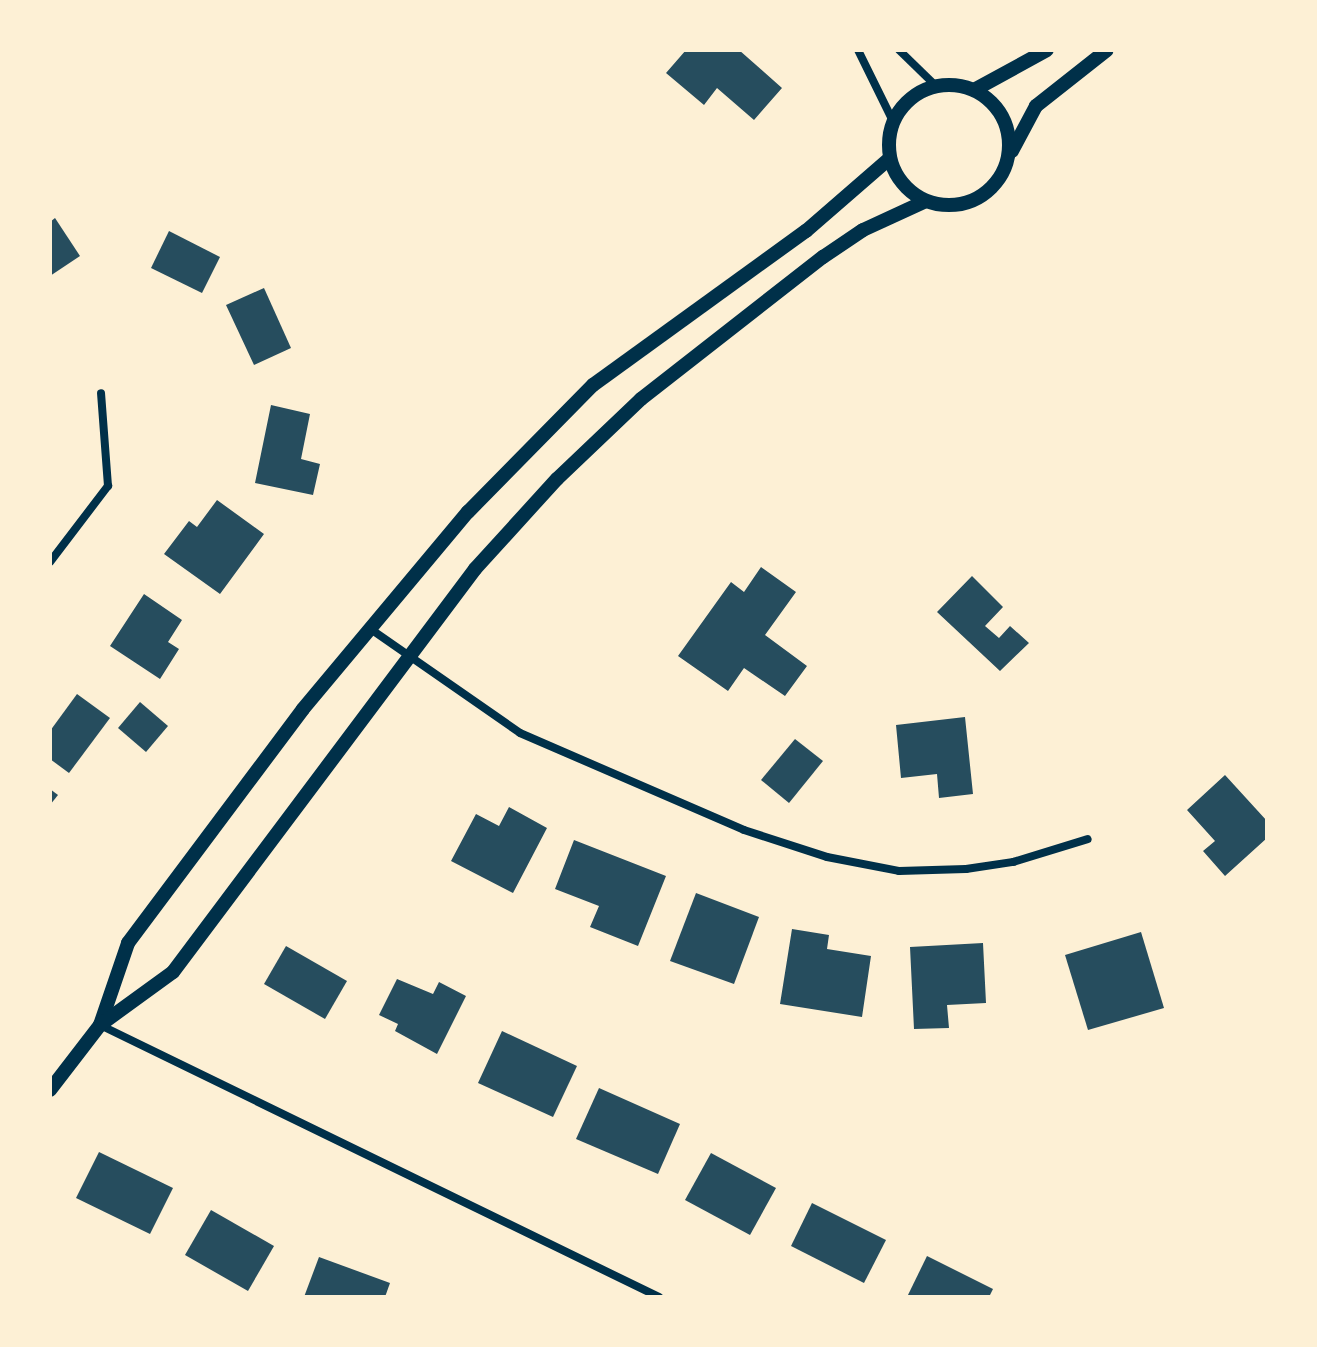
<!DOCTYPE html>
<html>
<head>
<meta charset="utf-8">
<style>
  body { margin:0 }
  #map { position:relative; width:1317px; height:1347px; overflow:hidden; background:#fdf0d5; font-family:Rubik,sans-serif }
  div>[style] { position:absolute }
  .building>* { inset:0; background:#264d5e }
  .minor>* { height:8px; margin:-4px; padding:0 4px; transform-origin:4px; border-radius:4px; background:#003049 }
  .tertiary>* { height:14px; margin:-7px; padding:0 7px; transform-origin:7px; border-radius:7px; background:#003049 }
  .tertiary>.ring { margin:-7px; padding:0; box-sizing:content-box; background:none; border:14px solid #003049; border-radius:50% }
  span { translate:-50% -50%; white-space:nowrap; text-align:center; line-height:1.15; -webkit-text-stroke:6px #fdf0d5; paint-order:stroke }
  .frame { position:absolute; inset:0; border:52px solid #fdf0d5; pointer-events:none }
</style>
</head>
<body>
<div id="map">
  <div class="building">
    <i style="clip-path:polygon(686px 50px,739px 50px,782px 88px,754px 120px,717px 88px,704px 105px,666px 73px)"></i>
    <i style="clip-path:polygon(55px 218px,80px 256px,50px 276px,50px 222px)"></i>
    <i style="clip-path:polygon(169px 231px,220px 257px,202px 293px,151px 268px)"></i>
    <i style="clip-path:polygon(264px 288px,291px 348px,254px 365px,226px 305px)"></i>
    <i style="clip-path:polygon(271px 405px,310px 414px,301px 459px,320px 464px,313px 495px,255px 483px)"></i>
    <i style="clip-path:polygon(217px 500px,264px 534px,220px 594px,164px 554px,189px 521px,197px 527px)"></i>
    <i style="clip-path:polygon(761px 567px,796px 592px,765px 635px,807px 666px,785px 696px,744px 668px,728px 691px,678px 656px,731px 582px,744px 592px)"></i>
    <i style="clip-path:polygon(972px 576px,1003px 607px,985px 626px,999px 638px,1010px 626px,1029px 643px,1000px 671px,937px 612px)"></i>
    <i style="clip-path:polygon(144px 594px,182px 620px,168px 642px,179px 649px,160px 679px,110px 646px)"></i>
    <i style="clip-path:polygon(77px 694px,110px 718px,69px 773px,50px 759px,50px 731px)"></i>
    <i style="clip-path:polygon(140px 702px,168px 726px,146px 752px,118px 728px)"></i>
    <i style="clip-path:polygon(965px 717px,973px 794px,939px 798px,937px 774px,901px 778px,896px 725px)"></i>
    <i style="clip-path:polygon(795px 739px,823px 761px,789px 803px,761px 780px)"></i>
    <i style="clip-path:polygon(1225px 775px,1267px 821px,1267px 838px,1225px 876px,1203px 851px,1215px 841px,1187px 810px)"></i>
    <i style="clip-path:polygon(50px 789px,58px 795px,50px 805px)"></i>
    <i style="clip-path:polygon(509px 807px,547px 828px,513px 893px,451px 861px,476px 814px,499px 826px)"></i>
    <i style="clip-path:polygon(574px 840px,666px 876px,638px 946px,590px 927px,599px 906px,555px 889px)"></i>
    <i style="clip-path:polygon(696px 893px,759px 917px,734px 984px,670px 961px)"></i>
    <i style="clip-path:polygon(792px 929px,829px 935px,827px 949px,871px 956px,862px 1017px,780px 1004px)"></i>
    <i style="clip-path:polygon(1141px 932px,1164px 1008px,1088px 1030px,1065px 955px)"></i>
    <i style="clip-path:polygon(983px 943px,986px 1003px,947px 1005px,949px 1028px,914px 1029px,910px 947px)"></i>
    <i style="clip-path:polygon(286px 946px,347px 981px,325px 1019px,264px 984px)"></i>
    <i style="clip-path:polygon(397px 979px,433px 994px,439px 982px,466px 996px,437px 1054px,395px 1031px,398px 1024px,379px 1015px)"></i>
    <i style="clip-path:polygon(502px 1031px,577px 1066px,553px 1117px,478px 1083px)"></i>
    <i style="clip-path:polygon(599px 1088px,680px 1124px,658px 1174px,576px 1139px)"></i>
    <i style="clip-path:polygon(99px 1152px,173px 1188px,150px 1234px,76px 1198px)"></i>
    <i style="clip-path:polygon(711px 1153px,776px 1188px,750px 1235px,685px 1200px)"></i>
    <i style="clip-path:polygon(812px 1203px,886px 1240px,864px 1283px,791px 1246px)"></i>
    <i style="clip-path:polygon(211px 1210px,274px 1246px,248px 1291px,185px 1255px)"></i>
    <i style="clip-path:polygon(927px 1256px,993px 1289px,989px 1297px,907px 1297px)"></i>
    <i style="clip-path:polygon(319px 1257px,390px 1283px,385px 1297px,304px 1297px)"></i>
  </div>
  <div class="minor">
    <i style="left:858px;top:50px;width:79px;rotate:63.8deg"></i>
    <i style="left:899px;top:50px;width:52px;rotate:44.2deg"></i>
    <i style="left:50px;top:562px;width:96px;rotate:-52.7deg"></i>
    <i style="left:108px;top:486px;width:93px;rotate:-94.3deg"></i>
    <i style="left:372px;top:630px;width:180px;rotate:34.8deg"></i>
    <i style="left:520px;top:733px;width:244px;rotate:23.4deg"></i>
    <i style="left:744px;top:830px;width:87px;rotate:18deg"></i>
    <i style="left:827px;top:857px;width:73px;rotate:11deg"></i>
    <i style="left:899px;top:871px;width:67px;rotate:-1.7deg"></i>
    <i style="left:966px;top:869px;width:48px;rotate:-8.5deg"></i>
    <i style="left:1013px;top:862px;width:78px;rotate:-17deg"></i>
    <i style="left:100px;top:1025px;width:622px;rotate:25.95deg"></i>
  </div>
  <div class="tertiary">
    <i class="ring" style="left:889px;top:85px;width:106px;height:106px"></i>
    <i style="left:974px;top:90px;width:83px;rotate:-28.7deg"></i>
    <i style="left:1012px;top:151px;width:51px;rotate:-61.9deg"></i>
    <i style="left:1036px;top:106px;width:90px;rotate:-38.3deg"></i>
    <i style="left:100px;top:1025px;width:87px;rotate:-71.1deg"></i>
    <i style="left:128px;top:943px;width:292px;rotate:-53.2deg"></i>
    <i style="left:303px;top:709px;width:257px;rotate:-50.1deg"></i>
    <i style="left:468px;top:512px;width:178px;rotate:-45.5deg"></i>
    <i style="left:593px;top:385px;width:263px;rotate:-35.9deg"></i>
    <i style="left:806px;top:231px;width:111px;rotate:-41deg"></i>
    <i style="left:50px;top:1090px;width:82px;rotate:-52.4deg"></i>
    <i style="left:100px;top:1025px;width:90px;rotate:-36deg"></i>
    <i style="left:173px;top:972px;width:504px;rotate:-53.15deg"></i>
    <i style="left:475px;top:569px;width:122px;rotate:-47.7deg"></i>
    <i style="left:557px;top:479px;width:116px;rotate:-43.6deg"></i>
    <i style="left:641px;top:399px;width:231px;rotate:-38deg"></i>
    <i style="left:823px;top:257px;width:48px;rotate:-34deg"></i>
    <i style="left:863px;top:230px;width:69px;rotate:-24.7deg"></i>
  </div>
  <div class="frame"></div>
</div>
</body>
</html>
